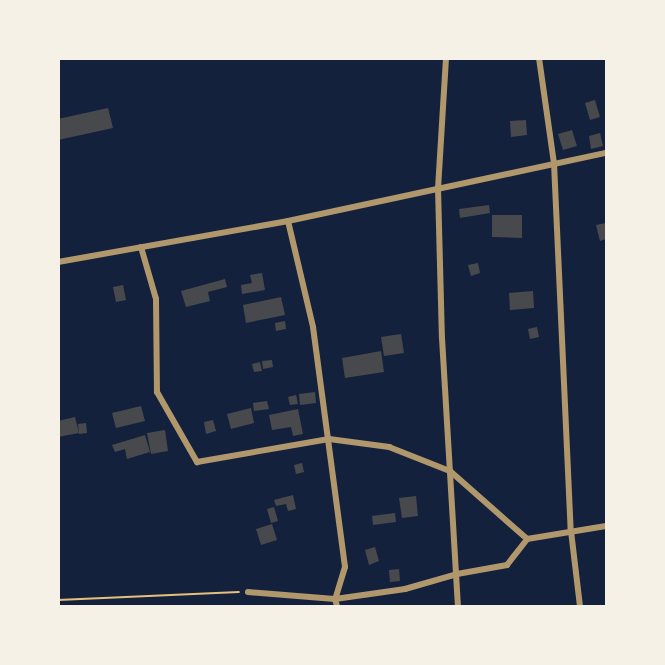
<!DOCTYPE html>
<html>
<head>
<meta charset="utf-8">
<style>
  body { margin:0 }
  #map { position:relative; width:665px; height:665px; overflow:hidden; background:#14213d; font-family:Montserrat,sans-serif }
  div>[style] { position:absolute }
  .building>* { inset:0; background:#48494c }
  .path>* { height:2px; margin:-1px; padding:0 1px; transform-origin:1px; border-radius:1px; background:#e5c07b }
  .minor>* { height:6px; margin:-3px; padding:0 3px; transform-origin:3px; border-radius:3px; background:#b1986c }
  span { translate:-50% -50%; white-space:nowrap; text-align:center; line-height:1.15; -webkit-text-stroke:6px #f6f1e7; paint-order:stroke }
  .frame { position:absolute; inset:0; border:60px solid #f6f1e7; pointer-events:none }
</style>
</head>
<body>
<div id="map">
  <div class="building">
    <i style="clip-path:polygon(595px 100px,600px 117px,590px 120px,585px 103px)"></i>
    <i style="clip-path:polygon(108px 108px,113px 128px,58px 140px,58px 119px)"></i>
    <i style="clip-path:polygon(526px 120px,527px 135px,511px 137px,510px 121px)"></i>
    <i style="clip-path:polygon(572px 130px,577px 146px,563px 150px,558px 134px)"></i>
    <i style="clip-path:polygon(600px 133px,603px 146px,591px 149px,589px 136px)"></i>
    <i style="clip-path:polygon(489px 205px,490px 213px,460px 218px,459px 209px)"></i>
    <i style="clip-path:polygon(492px 215px,522px 215px,522px 238px,492px 237px)"></i>
    <i style="clip-path:polygon(606px 223px,606px 239px,600px 241px,596px 225px)"></i>
    <i style="clip-path:polygon(478px 263px,480px 273px,471px 276px,468px 265px)"></i>
    <i style="clip-path:polygon(262px 273px,265px 290px,242px 294px,241px 285px,252px 283px,250px 275px)"></i>
    <i style="clip-path:polygon(225px 279px,227px 287px,208px 292px,210px 301px,186px 307px,181px 291px)"></i>
    <i style="clip-path:polygon(123px 285px,126px 300px,116px 302px,113px 287px)"></i>
    <i style="clip-path:polygon(533px 291px,534px 308px,510px 310px,509px 293px)"></i>
    <i style="clip-path:polygon(281px 297px,285px 315px,246px 323px,243px 305px)"></i>
    <i style="clip-path:polygon(285px 321px,286px 329px,276px 331px,275px 323px)"></i>
    <i style="clip-path:polygon(537px 327px,539px 337px,530px 339px,528px 329px)"></i>
    <i style="clip-path:polygon(401px 334px,404px 353px,384px 356px,381px 337px)"></i>
    <i style="clip-path:polygon(381px 351px,384px 372px,345px 378px,342px 358px)"></i>
    <i style="clip-path:polygon(272px 360px,273px 367px,263px 369px,262px 361px)"></i>
    <i style="clip-path:polygon(260px 362px,262px 371px,254px 372px,252px 364px)"></i>
    <i style="clip-path:polygon(315px 392px,316px 403px,300px 405px,299px 394px)"></i>
    <i style="clip-path:polygon(296px 395px,298px 404px,290px 405px,288px 397px)"></i>
    <i style="clip-path:polygon(267px 401px,269px 409px,254px 411px,253px 403px)"></i>
    <i style="clip-path:polygon(141px 406px,145px 421px,116px 428px,112px 413px)"></i>
    <i style="clip-path:polygon(251px 408px,254px 423px,231px 429px,227px 414px)"></i>
    <i style="clip-path:polygon(298px 409px,303px 434px,293px 436px,291px 427px,272px 430px,269px 415px)"></i>
    <i style="clip-path:polygon(75px 417px,79px 433px,58px 437px,58px 421px)"></i>
    <i style="clip-path:polygon(213px 420px,216px 431px,206px 434px,204px 422px)"></i>
    <i style="clip-path:polygon(86px 423px,87px 433px,79px 434px,78px 424px)"></i>
    <i style="clip-path:polygon(165px 430px,168px 451px,151px 454px,147px 433px)"></i>
    <i style="clip-path:polygon(145px 435px,150px 452px,127px 459px,125px 449px,115px 452px,112px 445px)"></i>
    <i style="clip-path:polygon(302px 463px,304px 472px,296px 474px,294px 465px)"></i>
    <i style="clip-path:polygon(293px 495px,296px 509px,288px 511px,286px 504px,276px 506px,274px 500px)"></i>
    <i style="clip-path:polygon(416px 496px,418px 516px,402px 518px,399px 498px)"></i>
    <i style="clip-path:polygon(274px 507px,278px 521px,271px 523px,267px 509px)"></i>
    <i style="clip-path:polygon(395px 513px,396px 522px,373px 525px,372px 516px)"></i>
    <i style="clip-path:polygon(272px 524px,277px 540px,261px 545px,256px 529px)"></i>
    <i style="clip-path:polygon(375px 547px,379px 561px,369px 565px,365px 550px)"></i>
    <i style="clip-path:polygon(399px 569px,400px 581px,390px 582px,389px 570px)"></i>
  </div>
  <div class="path">
    <i style="left:58px;top:600px;width:181px;rotate:-2.5deg"></i>
  </div>
  <div class="minor">
    <i style="left:446px;top:58px;width:130px;rotate:93.5deg"></i>
    <i style="left:438px;top:188px;width:150px;rotate:88.5deg"></i>
    <i style="left:442px;top:338px;width:268px;rotate:86.6deg"></i>
    <i style="left:539px;top:58px;width:106px;rotate:81.9deg"></i>
    <i style="left:554px;top:163px;width:368px;rotate:87.4deg"></i>
    <i style="left:571px;top:531px;width:76px;rotate:83.2deg"></i>
    <i style="left:288px;top:221px;width:109px;rotate:76.7deg"></i>
    <i style="left:313px;top:327px;width:242px;rotate:82.4deg"></i>
    <i style="left:345px;top:567px;width:34px;rotate:107deg"></i>
    <i style="left:335px;top:599px;width:7px;rotate:74deg"></i>
    <i style="left:141px;top:247px;width:54px;rotate:73.9deg"></i>
    <i style="left:156px;top:299px;width:93px;rotate:89.4deg"></i>
    <i style="left:157px;top:392px;width:81px;rotate:60.3deg"></i>
    <i style="left:197px;top:462px;width:134px;rotate:-9.9deg"></i>
    <i style="left:329px;top:439px;width:61px;rotate:7.6deg"></i>
    <i style="left:389px;top:447px;width:66px;rotate:21.5deg"></i>
    <i style="left:450px;top:471px;width:103px;rotate:41.4deg"></i>
    <i style="left:527px;top:539px;width:80px;rotate:-9.3deg"></i>
    <i style="left:58px;top:262px;width:234px;rotate:-10.1deg"></i>
    <i style="left:288px;top:221px;width:325px;rotate:-12.1deg"></i>
    <i style="left:248px;top:592px;width:87px;rotate:4.6deg"></i>
    <i style="left:335px;top:599px;width:71px;rotate:-8.1deg"></i>
    <i style="left:405px;top:589px;width:54px;rotate:-16.1deg"></i>
    <i style="left:457px;top:574px;width:51px;rotate:-10.2deg"></i>
    <i style="left:507px;top:565px;width:33px;rotate:-52deg"></i>
  </div>
  <div class="frame"></div>
</div>
</body>
</html>
